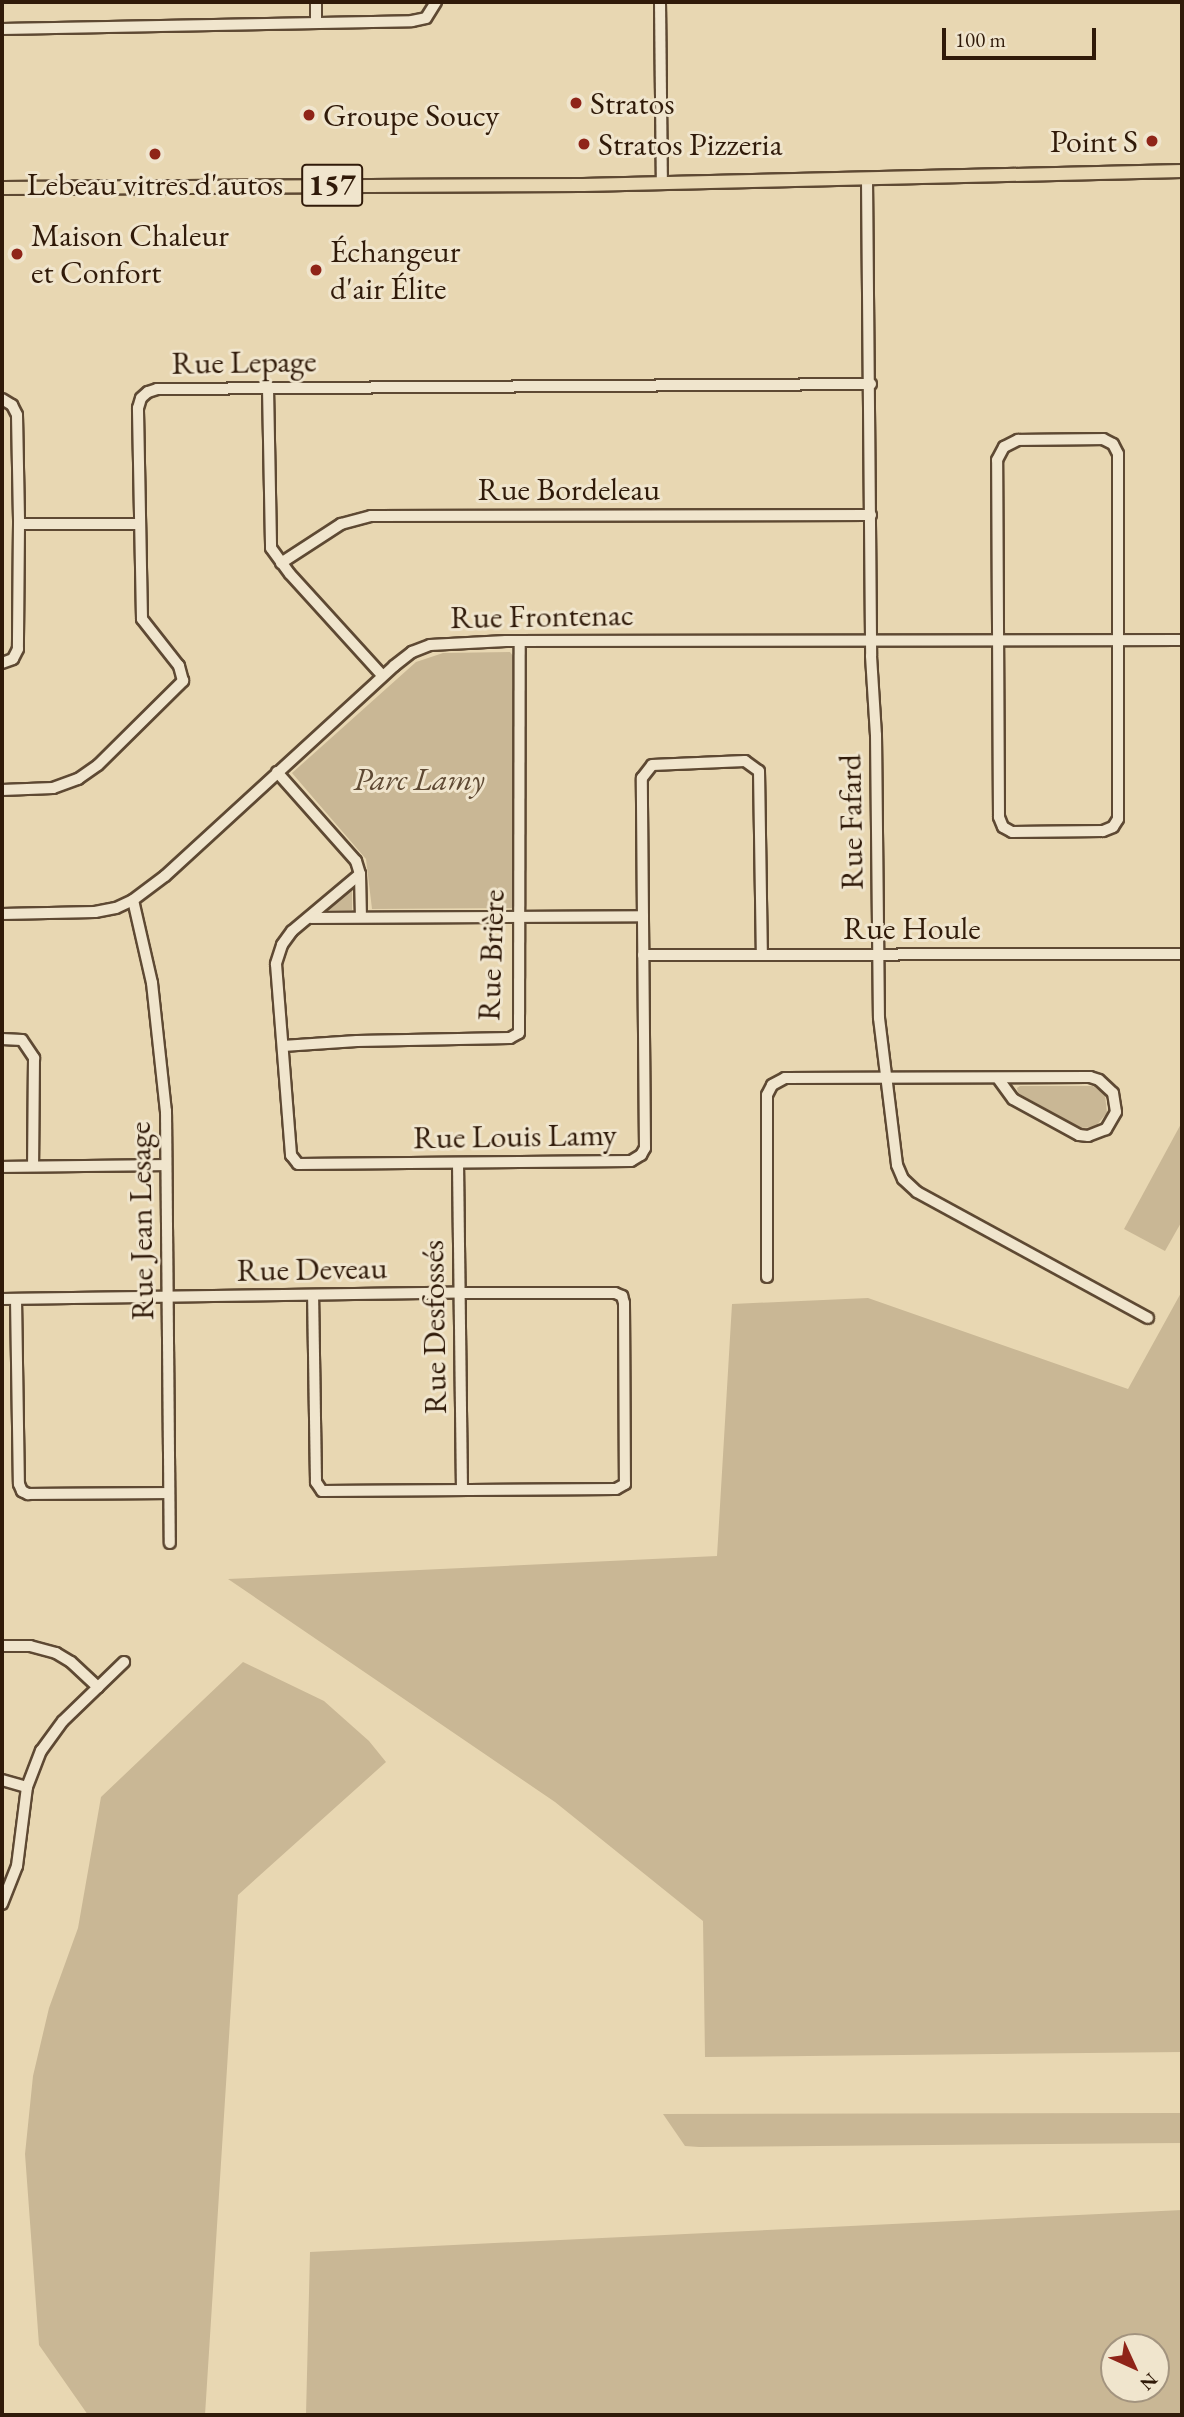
<!DOCTYPE html>
<html>
<head>
<meta charset="utf-8">
<style>
  body { margin:0 }
  #map { position:relative; width:1184px; height:2417px; overflow:hidden; background:#e8d7b2; font-family:"EB Garamond",serif }
  div>[style] { position:absolute }
  .green>* { inset:0; background:#c9b795 }
  .roads { filter:drop-shadow(2px 0 #5e4933) drop-shadow(-2px 0 #5e4933) drop-shadow(0 2px #5e4933) drop-shadow(0 -2px #5e4933) }
  .minor>* { height:10px; margin:-5px; padding:0 5px; transform-origin:5px; border-radius:5px; background:#f0e5cd }
  .major>* { height:12px; margin:-6px; padding:0 6px; transform-origin:6px; border-radius:6px; background:#e8d7b2 }
  .dots>* { width:19px; height:19px; translate:-50% -50%; box-sizing:border-box; border:4px solid #f0e5cd; border-radius:50% }
  span { translate:-50% -50%; white-space:nowrap; text-align:center; line-height:1.15; -webkit-text-stroke:6px #f0e5cd; paint-order:stroke }
  .shield-label span { padding:2px 5px; background:#f0e5cd; border:2px solid; border-radius:5px; -webkit-text-stroke-width:0 }
  .shield-label { font-size:30px; color:#301a09; font-weight:700 }
  .poi-label { font-size:32px; color:#301a09 }
  .left { translate:0 -50%; text-align:left }
  .right { translate:-100% -50%; text-align:right }
  .street-label { font-size:32px; color:#301a09 }
  .park-label { font-size:32px; color:#5e4933; font-style:italic }
  .frame { position:absolute; inset:0; border:4px solid #301a09; pointer-events:none }
  .north { position:absolute; left:1100px; top:2333px; width:70px; height:70px; box-sizing:border-box; background:#f0e5cd; border:2px solid #a3947f; border-radius:50%; rotate:135deg; font-size:19px; font-weight:700; line-height:28px; text-align:center; color:#301a09 }
  .north::after { content:''; display:block; margin:auto; width:24px; height:32px; background:#8f2418; clip-path:polygon(50% 0,100% 100%,50% 72%,0 100%) }
  .scale { position:absolute; left:942px; top:28px; width:154px; height:32px; box-sizing:border-box; border:4px solid #301a09; border-top:0; padding-left:9px; font-size:21px; line-height:24px; white-space:nowrap; color:#301a09; -webkit-text-stroke:5px #f0e5cd; paint-order:stroke }
</style>
</head>
<body>
<div id="map">
  <div class="green">
    <i style="clip-path:polygon(510px 652px,513px 656px,512px 908px,372px 909px,366px 859px,292px 773px,416px 662px,443px 653px)"></i>
    <i style="clip-path:polygon(352px 888px,352px 910px,327px 910px)"></i>
    <i style="clip-path:polygon(1020px 1086px,1093px 1086px,1105px 1095px,1107px 1113px,1095px 1127px,1081px 1128px,1018px 1093px,1017px 1088px)"></i>
    <i style="clip-path:polygon(1182px 1122px,1182px 1221px,1165px 1251px,1124px 1229px)"></i>
    <i style="clip-path:polygon(1182px 1291px,1182px 2052px,705px 2057px,703px 1921px,555px 1802px,228px 1579px,717px 1556px,732px 1304px,868px 1298px,1128px 1389px)"></i>
    <i style="clip-path:polygon(243px 1662px,324px 1701px,369px 1741px,386px 1762px,238px 1895px,205px 2415px,88px 2415px,39px 2345px,25px 2154px,33px 2076px,49px 2008px,78px 1928px,101px 1797px)"></i>
    <i style="clip-path:polygon(1182px 2113px,1182px 2143px,699px 2147px,685px 2146px,663px 2114px)"></i>
    <i style="clip-path:polygon(evenodd,1182px 2210px,1182px 2415px,306px 2415px,310px 2252px,1182px 2210px,1156px 2347px,1156px 2389px,1114px 2389px,1114px 2347px,1156px 2347px)"></i>
  </div>
  <div class="roads">
    <div class="minor">
      <i style="left:316px;top:2px;width:21px;rotate:90deg"></i>
      <i style="left:660px;top:2px;width:181px;rotate:89.4deg"></i>
      <i style="left:2px;top:29px;width:410px;rotate:-1.1deg"></i>
      <i style="left:412px;top:21px;width:14px;rotate:-12deg"></i>
      <i style="left:426px;top:18px;width:19px;rotate:-58deg"></i>
      <i style="left:867px;top:179px;width:477px;rotate:89.5deg"></i>
      <i style="left:871px;top:656px;width:79px;rotate:86.4deg"></i>
      <i style="left:876px;top:735px;width:283px;rotate:89.4deg"></i>
      <i style="left:879px;top:1018px;width:148px;rotate:83deg"></i>
      <i style="left:897px;top:1165px;width:15px;rotate:67deg"></i>
      <i style="left:903px;top:1179px;width:19px;rotate:43deg"></i>
      <i style="left:917px;top:1192px;width:263px;rotate:28.6deg"></i>
      <i style="left:268px;top:388px;width:160px;rotate:88.9deg"></i>
      <i style="left:271px;top:548px;width:32px;rotate:54deg"></i>
      <i style="left:290px;top:574px;width:137px;rotate:47.7deg"></i>
      <i style="left:2px;top:399px;width:12px;rotate:31deg"></i>
      <i style="left:12px;top:405px;width:11px;rotate:63deg"></i>
      <i style="left:17px;top:415px;width:109px;rotate:88.9deg"></i>
      <i style="left:19px;top:524px;width:125px;rotate:90.5deg"></i>
      <i style="left:18px;top:649px;width:11px;rotate:117deg"></i>
      <i style="left:13px;top:659px;width:12px;rotate:160deg"></i>
      <i style="left:1103px;top:439px;width:11px;rotate:27deg"></i>
      <i style="left:1113px;top:444px;width:11px;rotate:63deg"></i>
      <i style="left:1118px;top:454px;width:365px;rotate:90deg"></i>
      <i style="left:1118px;top:819px;width:9px;rotate:122deg"></i>
      <i style="left:1113px;top:827px;width:11px;rotate:158deg"></i>
      <i style="left:1103px;top:831px;width:91px;rotate:179.4deg"></i>
      <i style="left:1012px;top:832px;width:10px;rotate:-151deg"></i>
      <i style="left:1003px;top:827px;width:11px;rotate:-112deg"></i>
      <i style="left:999px;top:817px;width:357px;rotate:-90.3deg"></i>
      <i style="left:997px;top:460px;width:15px;rotate:-62deg"></i>
      <i style="left:1004px;top:447px;width:16px;rotate:-27deg"></i>
      <i style="left:1018px;top:440px;width:85px;rotate:-0.7deg"></i>
      <i style="left:19px;top:524px;width:120px"></i>
      <i style="left:281px;top:563px;width:72px;rotate:-33deg"></i>
      <i style="left:341px;top:524px;width:31px;rotate:-15deg"></i>
      <i style="left:371px;top:516px;width:500px;rotate:-0.11deg"></i>
      <i style="left:277px;top:772px;width:119px;rotate:48.4deg"></i>
      <i style="left:356px;top:861px;width:14px;rotate:73deg"></i>
      <i style="left:360px;top:874px;width:43px;rotate:88.7deg"></i>
      <i style="left:2px;top:790px;width:51px;rotate:-2.2deg"></i>
      <i style="left:53px;top:788px;width:27px;rotate:-20deg"></i>
      <i style="left:78px;top:779px;width:24px;rotate:-35deg"></i>
      <i style="left:98px;top:765px;width:120px;rotate:-44.7deg"></i>
      <i style="left:183px;top:681px;width:16px;rotate:-105deg"></i>
      <i style="left:179px;top:666px;width:60px;rotate:-128.2deg"></i>
      <i style="left:142px;top:619px;width:211px;rotate:-91.1deg"></i>
      <i style="left:138px;top:408px;width:10px;rotate:-73deg"></i>
      <i style="left:141px;top:398px;width:9px;rotate:-41deg"></i>
      <i style="left:148px;top:392px;width:9px;rotate:-18deg"></i>
      <i style="left:157px;top:389px;width:714px;rotate:-0.4deg"></i>
      <i style="left:360px;top:874px;width:89px;rotate:140deg"></i>
      <i style="left:292px;top:931px;width:17px;rotate:126deg"></i>
      <i style="left:282px;top:945px;width:20px;rotate:108deg"></i>
      <i style="left:276px;top:964px;width:192px;rotate:85.5deg"></i>
      <i style="left:291px;top:1155px;width:11px;rotate:52deg"></i>
      <i style="left:298px;top:1164px;width:333px;rotate:-0.5deg"></i>
      <i style="left:631px;top:1161px;width:12px;rotate:-31deg"></i>
      <i style="left:641px;top:1155px;width:8px;rotate:-60deg"></i>
      <i style="left:645px;top:1148px;width:370px;rotate:-90.5deg"></i>
      <i style="left:642px;top:778px;width:16px;rotate:-52deg"></i>
      <i style="left:652px;top:765px;width:93px;rotate:-2.5deg"></i>
      <i style="left:745px;top:761px;width:17px;rotate:36deg"></i>
      <i style="left:759px;top:771px;width:184px;rotate:89.1deg"></i>
      <i style="left:133px;top:900px;width:85px;rotate:77.1deg"></i>
      <i style="left:152px;top:983px;width:129px;rotate:83.8deg"></i>
      <i style="left:166px;top:1111px;width:432px;rotate:89.5deg"></i>
      <i style="left:2px;top:914px;width:93px;rotate:-1.2deg"></i>
      <i style="left:95px;top:912px;width:21px;rotate:-11deg"></i>
      <i style="left:116px;top:908px;width:19px;rotate:-25deg"></i>
      <i style="left:133px;top:900px;width:40px;rotate:-37deg"></i>
      <i style="left:165px;top:876px;width:311px;rotate:-42.5deg"></i>
      <i style="left:394px;top:666px;width:23px;rotate:-38deg"></i>
      <i style="left:412px;top:652px;width:19px;rotate:-21deg"></i>
      <i style="left:430px;top:645px;width:76px;rotate:-3deg"></i>
      <i style="left:506px;top:641px;width:676px;rotate:-0.08deg"></i>
      <i style="left:311px;top:918px;width:332px;rotate:-0.3deg"></i>
      <i style="left:643px;top:955px;width:539px;rotate:-0.11deg"></i>
      <i style="left:2px;top:1039px;width:20px;rotate:3deg"></i>
      <i style="left:22px;top:1040px;width:22px;rotate:56deg"></i>
      <i style="left:34px;top:1058px;width:108px;rotate:90.5deg"></i>
      <i style="left:283px;top:1046px;width:74px;rotate:-3.9deg"></i>
      <i style="left:357px;top:1041px;width:153px;rotate:-1.1deg"></i>
      <i style="left:510px;top:1038px;width:10px;rotate:-29deg"></i>
      <i style="left:519px;top:1033px;width:391px;rotate:-89.9deg"></i>
      <i style="left:458px;top:1163px;width:326px;rotate:89.3deg"></i>
      <i style="left:2px;top:1167px;width:164px;rotate:-0.7deg"></i>
      <i style="left:767px;top:1277px;width:182px;rotate:-90deg"></i>
      <i style="left:767px;top:1095px;width:11px;rotate:-63deg"></i>
      <i style="left:772px;top:1085px;width:15px;rotate:-28deg"></i>
      <i style="left:785px;top:1078px;width:305px;rotate:-0.2deg"></i>
      <i style="left:1090px;top:1077px;width:9px;rotate:18deg"></i>
      <i style="left:1099px;top:1080px;width:19px;rotate:43deg"></i>
      <i style="left:1113px;top:1093px;width:19px;rotate:81deg"></i>
      <i style="left:1116px;top:1112px;width:20px;rotate:120deg"></i>
      <i style="left:1106px;top:1129px;width:19px;rotate:159deg"></i>
      <i style="left:1088px;top:1136px;width:9px;rotate:-174deg"></i>
      <i style="left:1079px;top:1135px;width:75px;rotate:-151.4deg"></i>
      <i style="left:1013px;top:1099px;width:26px;rotate:-126deg"></i>
      <i style="left:2px;top:1299px;width:458px;rotate:-0.8deg"></i>
      <i style="left:460px;top:1293px;width:155px"></i>
      <i style="left:615px;top:1293px;width:8px;rotate:23deg"></i>
      <i style="left:622px;top:1296px;width:7px;rotate:74deg"></i>
      <i style="left:624px;top:1303px;width:181px;rotate:89.7deg"></i>
      <i style="left:625px;top:1484px;width:10px;rotate:151deg"></i>
      <i style="left:616px;top:1489px;width:294px;rotate:179.6deg"></i>
      <i style="left:322px;top:1491px;width:11px;rotate:-124deg"></i>
      <i style="left:316px;top:1482px;width:187px;rotate:-90.9deg"></i>
      <i style="left:16px;top:1299px;width:185px;rotate:89.1deg"></i>
      <i style="left:19px;top:1484px;width:8px;rotate:67deg"></i>
      <i style="left:22px;top:1491px;width:7px;rotate:27deg"></i>
      <i style="left:28px;top:1494px;width:141px;rotate:-0.4deg"></i>
      <i style="left:2px;top:1646px;width:28px"></i>
      <i style="left:30px;top:1646px;width:27px;rotate:15deg"></i>
      <i style="left:56px;top:1653px;width:17px;rotate:31deg"></i>
      <i style="left:71px;top:1662px;width:37px;rotate:43deg"></i>
      <i style="left:2px;top:1780px;width:26px;rotate:16deg"></i>
      <i style="left:2px;top:1904px;width:41px;rotate:-68.5deg"></i>
      <i style="left:17px;top:1866px;width:80px;rotate:-82.8deg"></i>
      <i style="left:27px;top:1787px;width:39px;rotate:-69deg"></i>
      <i style="left:41px;top:1751px;width:37px;rotate:-54deg"></i>
      <i style="left:63px;top:1721px;width:85px;rotate:-44deg"></i>
    </div>
    <div class="major">
      <i style="left:2px;top:188px;width:581px;rotate:-0.3deg"></i>
      <i style="left:583px;top:185px;width:599px;rotate:-1.34deg"></i>
    </div>
  </div>
  <div class="dots">
    <i style="left:576px;top:103px;background:#8f2418"></i>
    <i style="left:309px;top:115px;background:#8f2418"></i>
    <i style="left:1152px;top:141px;background:#8f2418"></i>
    <i style="left:584px;top:144px;background:#8f2418"></i>
    <i style="left:155px;top:154px;background:#8f2418"></i>
    <i style="left:17px;top:254px;background:#8f2418"></i>
    <i style="left:316px;top:270px;background:#8f2418"></i>
  </div>
  <div class="shield-label">
    <span style="left:332px;top:185px">157</span>
  </div>
  <div class="poi-label">
    <span class="left" style="left:590px;top:103px">Stratos</span>
    <span class="left" style="left:323px;top:115px">Groupe Soucy</span>
    <span class="right" style="left:1138px;top:141px">Point S</span>
    <span class="left" style="left:598px;top:144px">Stratos Pizzeria</span>
    <span style="left:155px;top:184px">Lebeau vitres d'autos</span>
    <span class="left" style="left:31px;top:254px">Maison Chaleur<br>et Confort</span>
    <span class="left" style="left:330px;top:270px">Échangeur<br>d'air Élite</span>
  </div>
  <div class="street-label">
    <span style="left:244px;top:362px;rotate:-1deg">Rue Lepage</span>
    <span style="left:569px;top:489px">Rue Bordeleau</span>
    <span style="left:542px;top:616px;rotate:-1deg">Rue Frontenac</span>
    <span style="left:851px;top:822px;rotate:-91deg">Rue Fafard</span>
    <span style="left:912px;top:928px">Rue Houle</span>
    <span style="left:491px;top:955px;rotate:-88deg">Rue Brière</span>
    <span style="left:515px;top:1136px;rotate:-1deg">Rue Louis Lamy</span>
    <span style="left:141px;top:1221px;rotate:-91deg">Rue Jean Lesage</span>
    <span style="left:312px;top:1269px;rotate:-1deg">Rue Deveau</span>
    <span style="left:434px;top:1327px;rotate:-91deg">Rue Desfossés</span>
  </div>
  <div class="park-label">
    <span style="left:419px;top:779px">Parc Lamy</span>
  </div>
  <div class="frame"></div>
  <div class="north">N</div>
  <div class="scale">100 m</div>
</div>
</body>
</html>
